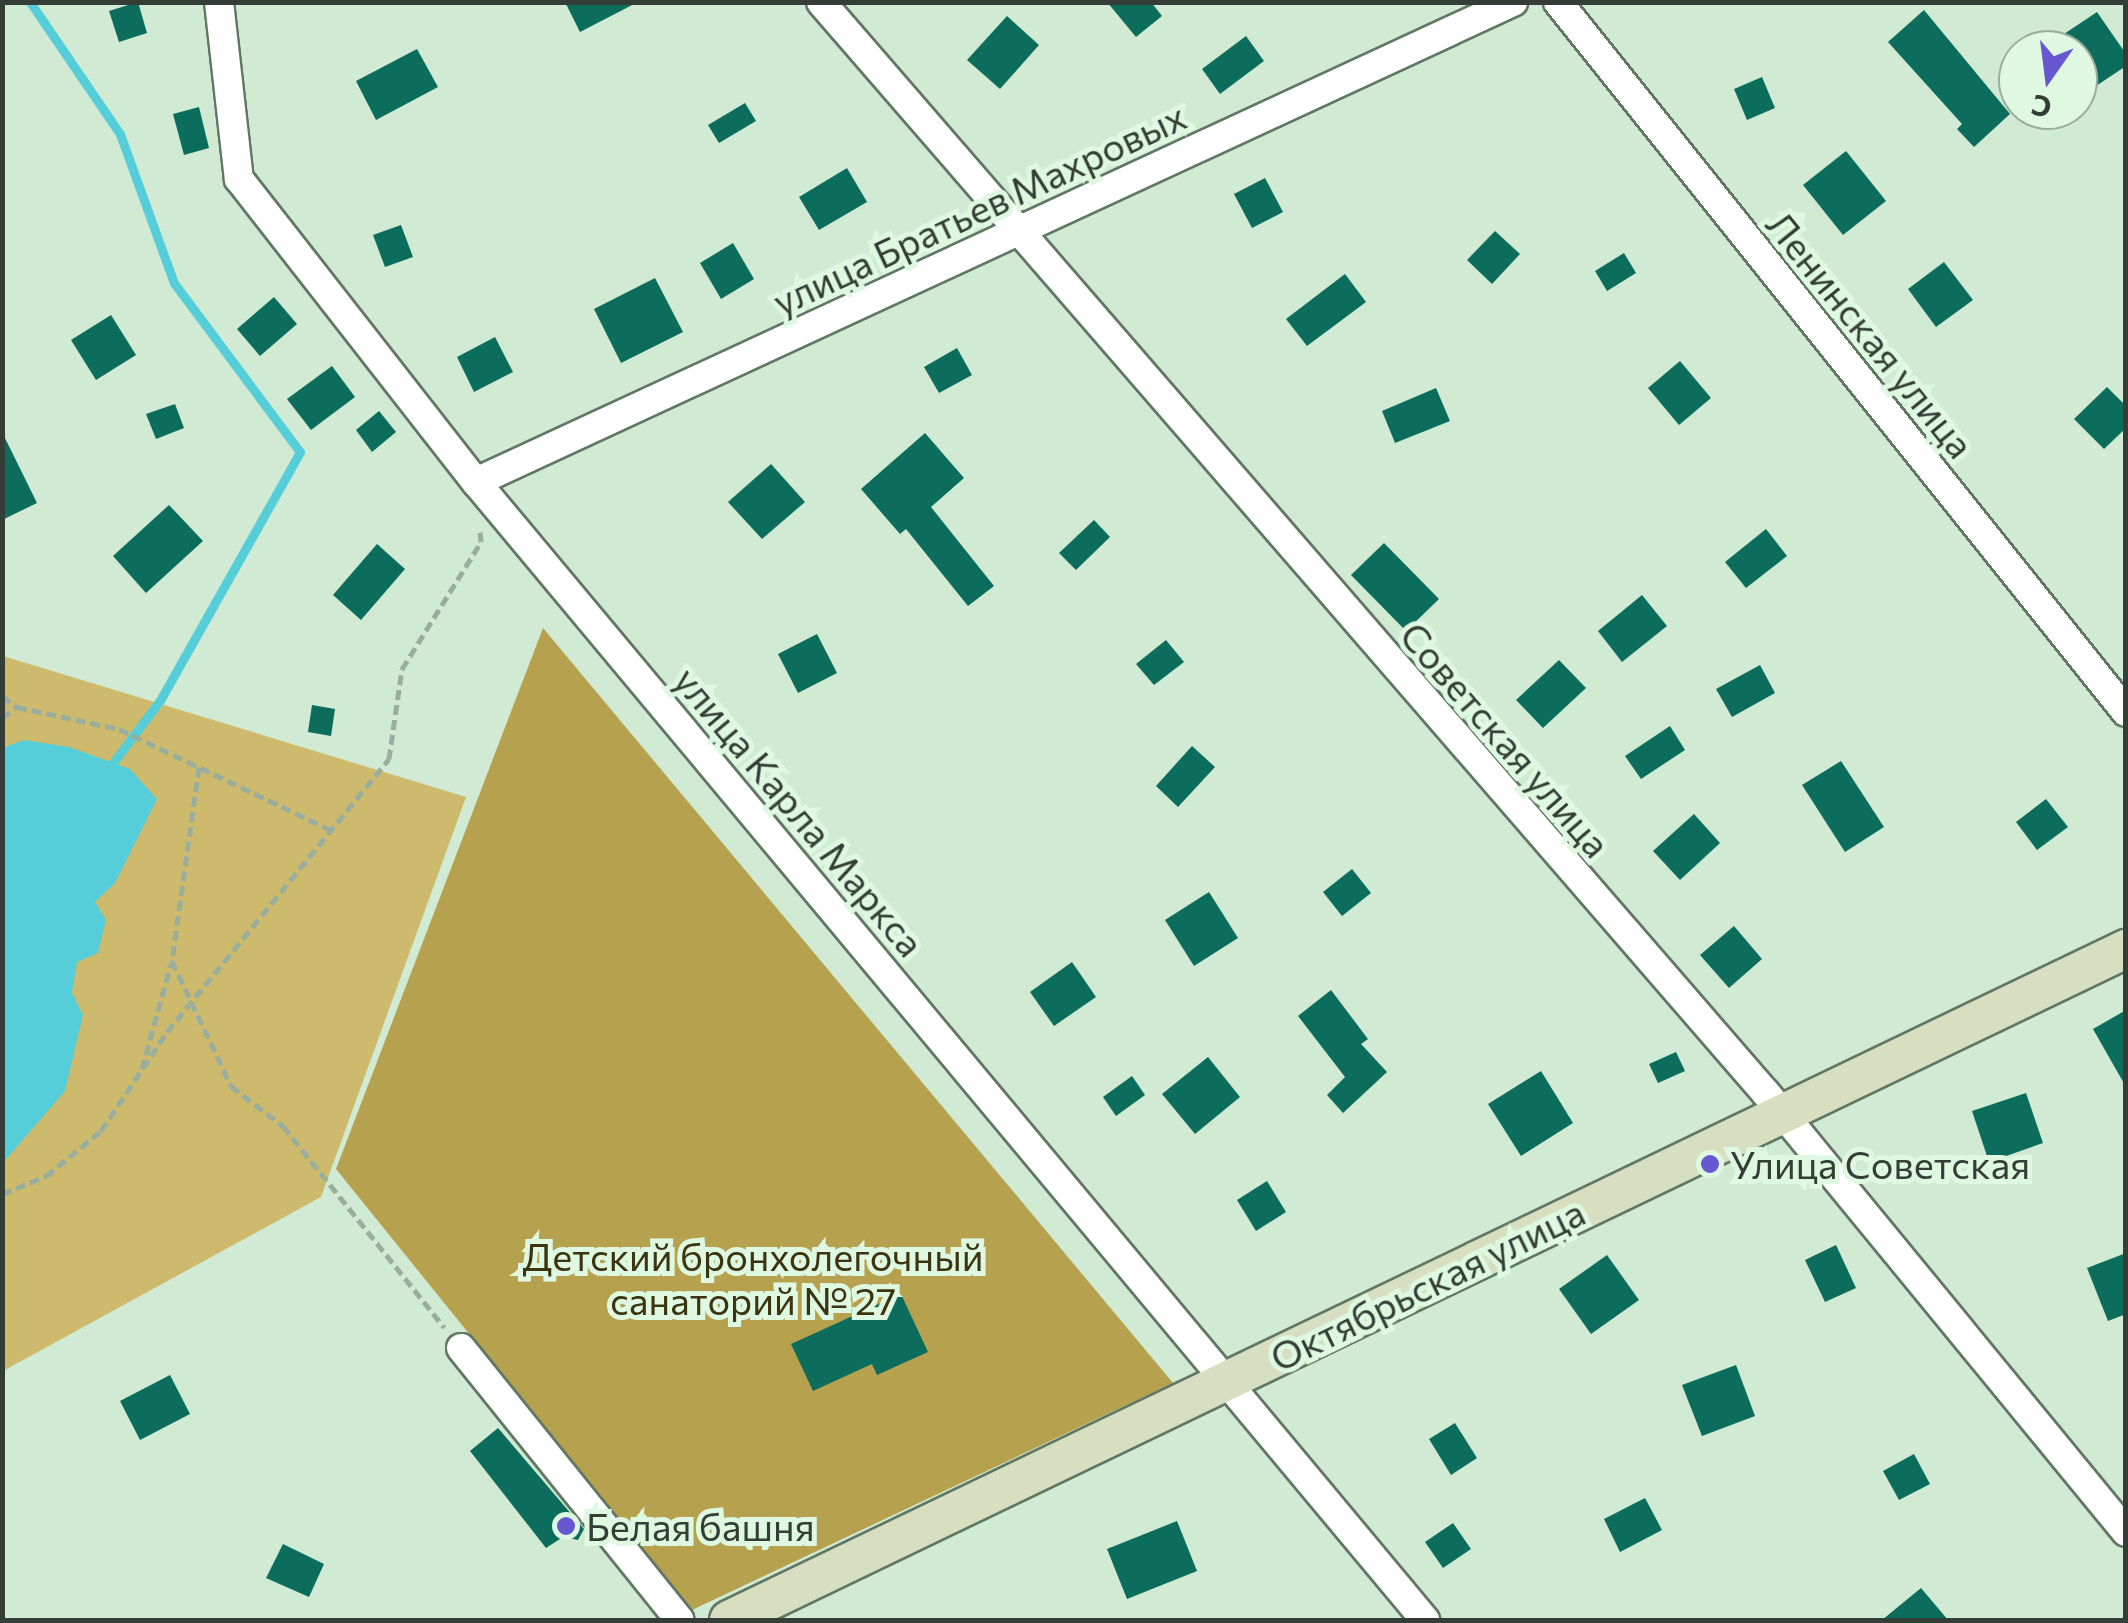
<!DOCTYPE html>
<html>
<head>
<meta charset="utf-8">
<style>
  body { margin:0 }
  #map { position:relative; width:2128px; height:1623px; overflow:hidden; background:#d1ead4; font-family:Commissioner,sans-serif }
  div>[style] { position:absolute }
  .green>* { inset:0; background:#ceba6c }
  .forest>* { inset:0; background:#b6a24e }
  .water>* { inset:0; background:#56ced9 }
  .stream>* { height:9px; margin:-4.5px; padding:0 4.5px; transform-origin:4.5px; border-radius:4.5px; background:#56ced9 }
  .building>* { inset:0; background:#0d6d5c }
  .path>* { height:5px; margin-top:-2.5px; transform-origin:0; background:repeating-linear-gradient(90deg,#9aae9d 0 10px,transparent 0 15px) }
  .roads { filter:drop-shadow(2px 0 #607764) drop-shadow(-2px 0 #607764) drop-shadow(0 2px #607764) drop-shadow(0 -2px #607764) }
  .street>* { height:28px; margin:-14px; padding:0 14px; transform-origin:14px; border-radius:14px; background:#fff }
  .secondary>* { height:38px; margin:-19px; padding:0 19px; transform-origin:19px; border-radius:19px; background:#d7dfc0 }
  .dots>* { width:28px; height:28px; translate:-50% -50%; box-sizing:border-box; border:5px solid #def8e1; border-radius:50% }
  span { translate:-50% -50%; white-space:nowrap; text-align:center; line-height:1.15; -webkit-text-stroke:10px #def8e1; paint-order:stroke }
  .street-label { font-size:38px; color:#343e36 }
  .poi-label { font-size:38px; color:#343e36 }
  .left { translate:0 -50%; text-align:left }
  .park-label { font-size:38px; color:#3c340e }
  .frame { position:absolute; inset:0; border:5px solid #343e36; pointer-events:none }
  .north { position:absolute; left:1998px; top:30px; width:100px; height:100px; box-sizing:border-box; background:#def8e1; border:2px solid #9aae9d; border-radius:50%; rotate:194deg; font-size:28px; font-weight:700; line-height:40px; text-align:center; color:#343e36 }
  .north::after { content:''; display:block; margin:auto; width:35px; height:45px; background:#6758d2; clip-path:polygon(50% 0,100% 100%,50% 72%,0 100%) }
</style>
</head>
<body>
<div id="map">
  <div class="green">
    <i style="clip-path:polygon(3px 656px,466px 797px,321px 1197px,3px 1371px)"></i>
  </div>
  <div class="forest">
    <i style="clip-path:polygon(543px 628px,1173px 1383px,692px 1610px,336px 1169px)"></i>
  </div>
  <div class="water">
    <i style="clip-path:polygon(24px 740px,69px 747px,130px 769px,157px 799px,115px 883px,95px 902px,106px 920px,98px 953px,77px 962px,72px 993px,83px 1015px,65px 1091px,3px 1163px,2px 748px)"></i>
  </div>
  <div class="stream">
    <i style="left:30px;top:2px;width:160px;rotate:55.7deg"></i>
    <i style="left:120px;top:134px;width:158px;rotate:70.1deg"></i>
    <i style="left:174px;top:283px;width:211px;rotate:53.3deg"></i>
    <i style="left:300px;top:452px;width:283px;rotate:119.4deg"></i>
    <i style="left:161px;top:699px;width:81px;rotate:127deg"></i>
  </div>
  <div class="building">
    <i style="clip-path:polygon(138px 2px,147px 33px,119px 42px,109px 11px)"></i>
    <i style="clip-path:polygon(565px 2px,638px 2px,580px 32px)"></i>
    <i style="clip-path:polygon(1107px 2px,1151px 2px,1162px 16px,1136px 37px)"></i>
    <i style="clip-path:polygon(1924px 10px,2010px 114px,1974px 147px,1957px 129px,1962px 124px,1888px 42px)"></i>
    <i style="clip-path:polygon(2097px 12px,2126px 54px,2126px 66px,2090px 90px,2078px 72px,2078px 50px,2040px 50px)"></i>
    <i style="clip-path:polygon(1007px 16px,1039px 45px,1000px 89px,967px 60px)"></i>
    <i style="clip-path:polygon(1246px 36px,1264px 61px,1220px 94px,1202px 69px)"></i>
    <i style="clip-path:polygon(417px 49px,438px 87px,376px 120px,356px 81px)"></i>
    <i style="clip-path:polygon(1762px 77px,1775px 108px,1747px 120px,1734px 89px)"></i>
    <i style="clip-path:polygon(745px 103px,756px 121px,719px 143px,708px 125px)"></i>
    <i style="clip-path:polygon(199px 107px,209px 148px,184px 155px,173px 114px)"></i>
    <i style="clip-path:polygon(1846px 151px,1886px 201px,1843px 235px,1803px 185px)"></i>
    <i style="clip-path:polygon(847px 168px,867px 202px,819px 230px,799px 197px)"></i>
    <i style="clip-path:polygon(1265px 178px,1283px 212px,1252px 228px,1234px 194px)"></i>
    <i style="clip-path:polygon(401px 225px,413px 257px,385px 267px,373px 235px)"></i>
    <i style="clip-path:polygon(1495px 231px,1520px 254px,1492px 284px,1467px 260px)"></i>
    <i style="clip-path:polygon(733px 243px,754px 279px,721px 299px,700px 263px)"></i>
    <i style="clip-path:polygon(1624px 253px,1636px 273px,1607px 291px,1595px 271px)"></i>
    <i style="clip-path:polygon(1944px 262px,1973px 300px,1936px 327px,1908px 289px)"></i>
    <i style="clip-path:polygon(1345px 274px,1366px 302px,1307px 346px,1286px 319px)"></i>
    <i style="clip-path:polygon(655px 278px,683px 332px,621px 363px,594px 309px)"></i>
    <i style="clip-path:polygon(274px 297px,297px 324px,260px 356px,237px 329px)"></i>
    <i style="clip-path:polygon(111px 315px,136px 355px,96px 380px,71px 340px)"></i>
    <i style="clip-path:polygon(495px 337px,513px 372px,474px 392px,457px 357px)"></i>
    <i style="clip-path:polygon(957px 348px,972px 375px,939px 393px,924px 367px)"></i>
    <i style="clip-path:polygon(1680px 361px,1711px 398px,1679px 425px,1648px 388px)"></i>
    <i style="clip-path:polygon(332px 366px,355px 397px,311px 430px,287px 399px)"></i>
    <i style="clip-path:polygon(2107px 387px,2126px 406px,2126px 428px,2104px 449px,2074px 419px)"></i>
    <i style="clip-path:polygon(1436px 388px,1450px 421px,1395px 443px,1382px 411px)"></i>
    <i style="clip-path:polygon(175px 404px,184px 428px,156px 439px,146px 414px)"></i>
    <i style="clip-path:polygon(379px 411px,396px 432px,372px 452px,356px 430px)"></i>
    <i style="clip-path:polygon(2px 432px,37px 503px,2px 520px)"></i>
    <i style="clip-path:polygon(925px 433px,964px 478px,931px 507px,994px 586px,968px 606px,906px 529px,900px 534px,861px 489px)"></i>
    <i style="clip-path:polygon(771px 464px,805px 502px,762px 539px,728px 502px)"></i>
    <i style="clip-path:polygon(169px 505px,203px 541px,146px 593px,113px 556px)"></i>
    <i style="clip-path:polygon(1094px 520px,1110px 537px,1076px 570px,1059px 553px)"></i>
    <i style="clip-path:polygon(1766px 529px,1787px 556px,1746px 588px,1725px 562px)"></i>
    <i style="clip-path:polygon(1384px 543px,1439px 599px,1406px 631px,1351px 575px)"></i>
    <i style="clip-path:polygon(377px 544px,405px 569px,361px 620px,333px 595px)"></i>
    <i style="clip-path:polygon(1642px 595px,1667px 626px,1622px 662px,1598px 631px)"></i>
    <i style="clip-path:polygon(817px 634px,837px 673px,798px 693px,778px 654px)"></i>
    <i style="clip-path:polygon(1166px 640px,1184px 662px,1154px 685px,1136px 664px)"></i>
    <i style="clip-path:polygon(1559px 660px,1586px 688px,1543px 728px,1516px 700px)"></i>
    <i style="clip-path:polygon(1760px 665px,1775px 693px,1732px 717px,1716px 689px)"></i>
    <i style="clip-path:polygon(312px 705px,335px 709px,331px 736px,308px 732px)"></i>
    <i style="clip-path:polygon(1670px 726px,1685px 750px,1641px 779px,1625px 756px)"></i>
    <i style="clip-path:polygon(1192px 746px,1215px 767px,1178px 807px,1156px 786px)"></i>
    <i style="clip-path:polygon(1841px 761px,1884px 827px,1845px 852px,1802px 785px)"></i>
    <i style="clip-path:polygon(2046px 799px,2068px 827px,2037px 850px,2016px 822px)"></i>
    <i style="clip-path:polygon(1694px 814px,1720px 843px,1680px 880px,1653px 851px)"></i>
    <i style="clip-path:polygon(1352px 869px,1371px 893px,1342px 916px,1323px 892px)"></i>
    <i style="clip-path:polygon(1209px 892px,1238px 938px,1194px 966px,1165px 920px)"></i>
    <i style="clip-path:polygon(1734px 926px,1762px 959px,1729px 988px,1700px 955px)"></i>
    <i style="clip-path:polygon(1072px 962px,1096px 997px,1054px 1026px,1030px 992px)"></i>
    <i style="clip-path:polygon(1331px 990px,1368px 1039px,1361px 1044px,1387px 1072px,1343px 1113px,1327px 1095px,1345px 1077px,1298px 1016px)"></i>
    <i style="clip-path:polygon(2126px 1010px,2126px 1087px,2093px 1029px)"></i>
    <i style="clip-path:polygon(1676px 1052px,1685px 1071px,1658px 1083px,1649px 1064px)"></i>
    <i style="clip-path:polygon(1208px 1057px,1240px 1097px,1195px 1134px,1162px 1094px)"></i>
    <i style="clip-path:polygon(1541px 1071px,1573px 1123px,1521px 1156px,1488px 1104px)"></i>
    <i style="clip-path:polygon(1132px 1076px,1145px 1095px,1116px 1116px,1103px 1097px)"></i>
    <i style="clip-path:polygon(2026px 1093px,2043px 1143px,1989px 1162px,1972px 1111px)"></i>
    <i style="clip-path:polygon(1267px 1181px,1286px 1212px,1256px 1231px,1237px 1200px)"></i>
    <i style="clip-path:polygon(1836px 1245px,1856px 1288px,1825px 1302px,1805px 1260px)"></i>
    <i style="clip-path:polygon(2126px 1253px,2126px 1314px,2108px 1321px,2087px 1268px)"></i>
    <i style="clip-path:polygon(1607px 1255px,1639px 1300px,1591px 1334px,1559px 1289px)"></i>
    <i style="clip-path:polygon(901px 1294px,928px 1352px,877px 1375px,872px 1364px,813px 1391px,791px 1344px)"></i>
    <i style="clip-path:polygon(1736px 1365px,1755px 1416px,1702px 1436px,1682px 1385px)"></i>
    <i style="clip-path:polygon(170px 1375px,190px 1414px,140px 1440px,120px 1401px)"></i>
    <i style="clip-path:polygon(1455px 1423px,1477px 1458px,1451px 1475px,1429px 1439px)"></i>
    <i style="clip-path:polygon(498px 1428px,584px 1529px,578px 1540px,563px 1537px,546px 1548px,470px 1451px)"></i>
    <i style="clip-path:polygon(1914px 1454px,1930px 1484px,1899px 1500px,1883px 1471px)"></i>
    <i style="clip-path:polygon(1645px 1498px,1662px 1530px,1620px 1552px,1604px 1519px)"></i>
    <i style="clip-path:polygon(1177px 1521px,1197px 1571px,1127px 1599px,1107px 1549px)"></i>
    <i style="clip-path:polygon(1453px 1523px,1471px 1549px,1443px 1568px,1425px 1542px)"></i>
    <i style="clip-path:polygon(283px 1544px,324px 1564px,309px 1597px,266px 1578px)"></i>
    <i style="clip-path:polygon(1921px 1588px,1948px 1620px,1882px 1620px)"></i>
  </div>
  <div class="path">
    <i style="left:2px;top:696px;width:19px;rotate:36deg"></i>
    <i style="left:2px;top:718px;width:19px;rotate:-36deg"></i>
    <i style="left:17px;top:707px;width:104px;rotate:12.2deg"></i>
    <i style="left:119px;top:729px;width:237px;rotate:25.5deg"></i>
    <i style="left:199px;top:767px;width:196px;rotate:97.9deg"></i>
    <i style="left:172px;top:961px;width:138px;rotate:64.7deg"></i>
    <i style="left:231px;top:1086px;width:66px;rotate:37.6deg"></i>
    <i style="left:283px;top:1126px;width:258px;rotate:51.3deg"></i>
    <i style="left:142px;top:1069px;width:109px;rotate:-74.6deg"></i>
    <i style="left:2px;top:1194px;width:48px;rotate:-22.2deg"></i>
    <i style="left:46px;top:1176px;width:71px;rotate:-39.3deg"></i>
    <i style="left:101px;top:1131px;width:119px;rotate:-56.3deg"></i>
    <i style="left:167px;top:1032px;width:352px;rotate:-50.9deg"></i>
    <i style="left:389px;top:759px;width:91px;rotate:-81.8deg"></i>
    <i style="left:402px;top:669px;width:150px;rotate:-58.1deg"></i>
    <i style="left:481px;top:542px;width:12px;rotate:-95deg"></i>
  </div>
  <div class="roads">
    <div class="street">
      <i style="left:219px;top:2px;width:178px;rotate:83.6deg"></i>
      <i style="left:239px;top:179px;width:385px;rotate:52deg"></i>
      <i style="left:476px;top:482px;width:1482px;rotate:50.17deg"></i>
      <i style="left:821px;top:2px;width:1442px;rotate:49.11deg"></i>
      <i style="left:1765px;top:1092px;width:569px;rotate:50.63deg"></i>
      <i style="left:1558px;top:2px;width:909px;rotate:51.34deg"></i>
      <i style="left:476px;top:482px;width:1143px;rotate:-24.84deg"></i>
      <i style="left:461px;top:1348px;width:349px;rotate:51.2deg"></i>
    </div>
    <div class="secondary">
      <i style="left:729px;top:1620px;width:1550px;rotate:-25.66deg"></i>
    </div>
  </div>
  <div class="dots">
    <i style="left:1710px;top:1164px;background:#6758d2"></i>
    <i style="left:566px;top:1526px;background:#6758d2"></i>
  </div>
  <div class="street-label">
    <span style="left:979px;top:208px;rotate:-25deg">улица Братьев Махровых</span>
    <span style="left:1871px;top:334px;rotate:51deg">Ленинская улица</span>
    <span style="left:1506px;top:739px;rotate:49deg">Советская улица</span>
    <span style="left:800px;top:811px;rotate:50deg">улица Карла Маркса</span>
    <span style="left:1427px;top:1284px;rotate:-26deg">Октябрьская улица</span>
  </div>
  <div class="poi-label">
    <span class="left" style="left:1730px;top:1164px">Улица Советская</span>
    <span class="left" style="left:586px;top:1526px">Белая башня</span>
  </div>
  <div class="park-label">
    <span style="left:753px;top:1278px">Детский бронхолегочный<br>санаторий № 27</span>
  </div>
  <div class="frame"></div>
  <div class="north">С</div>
</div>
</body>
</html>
